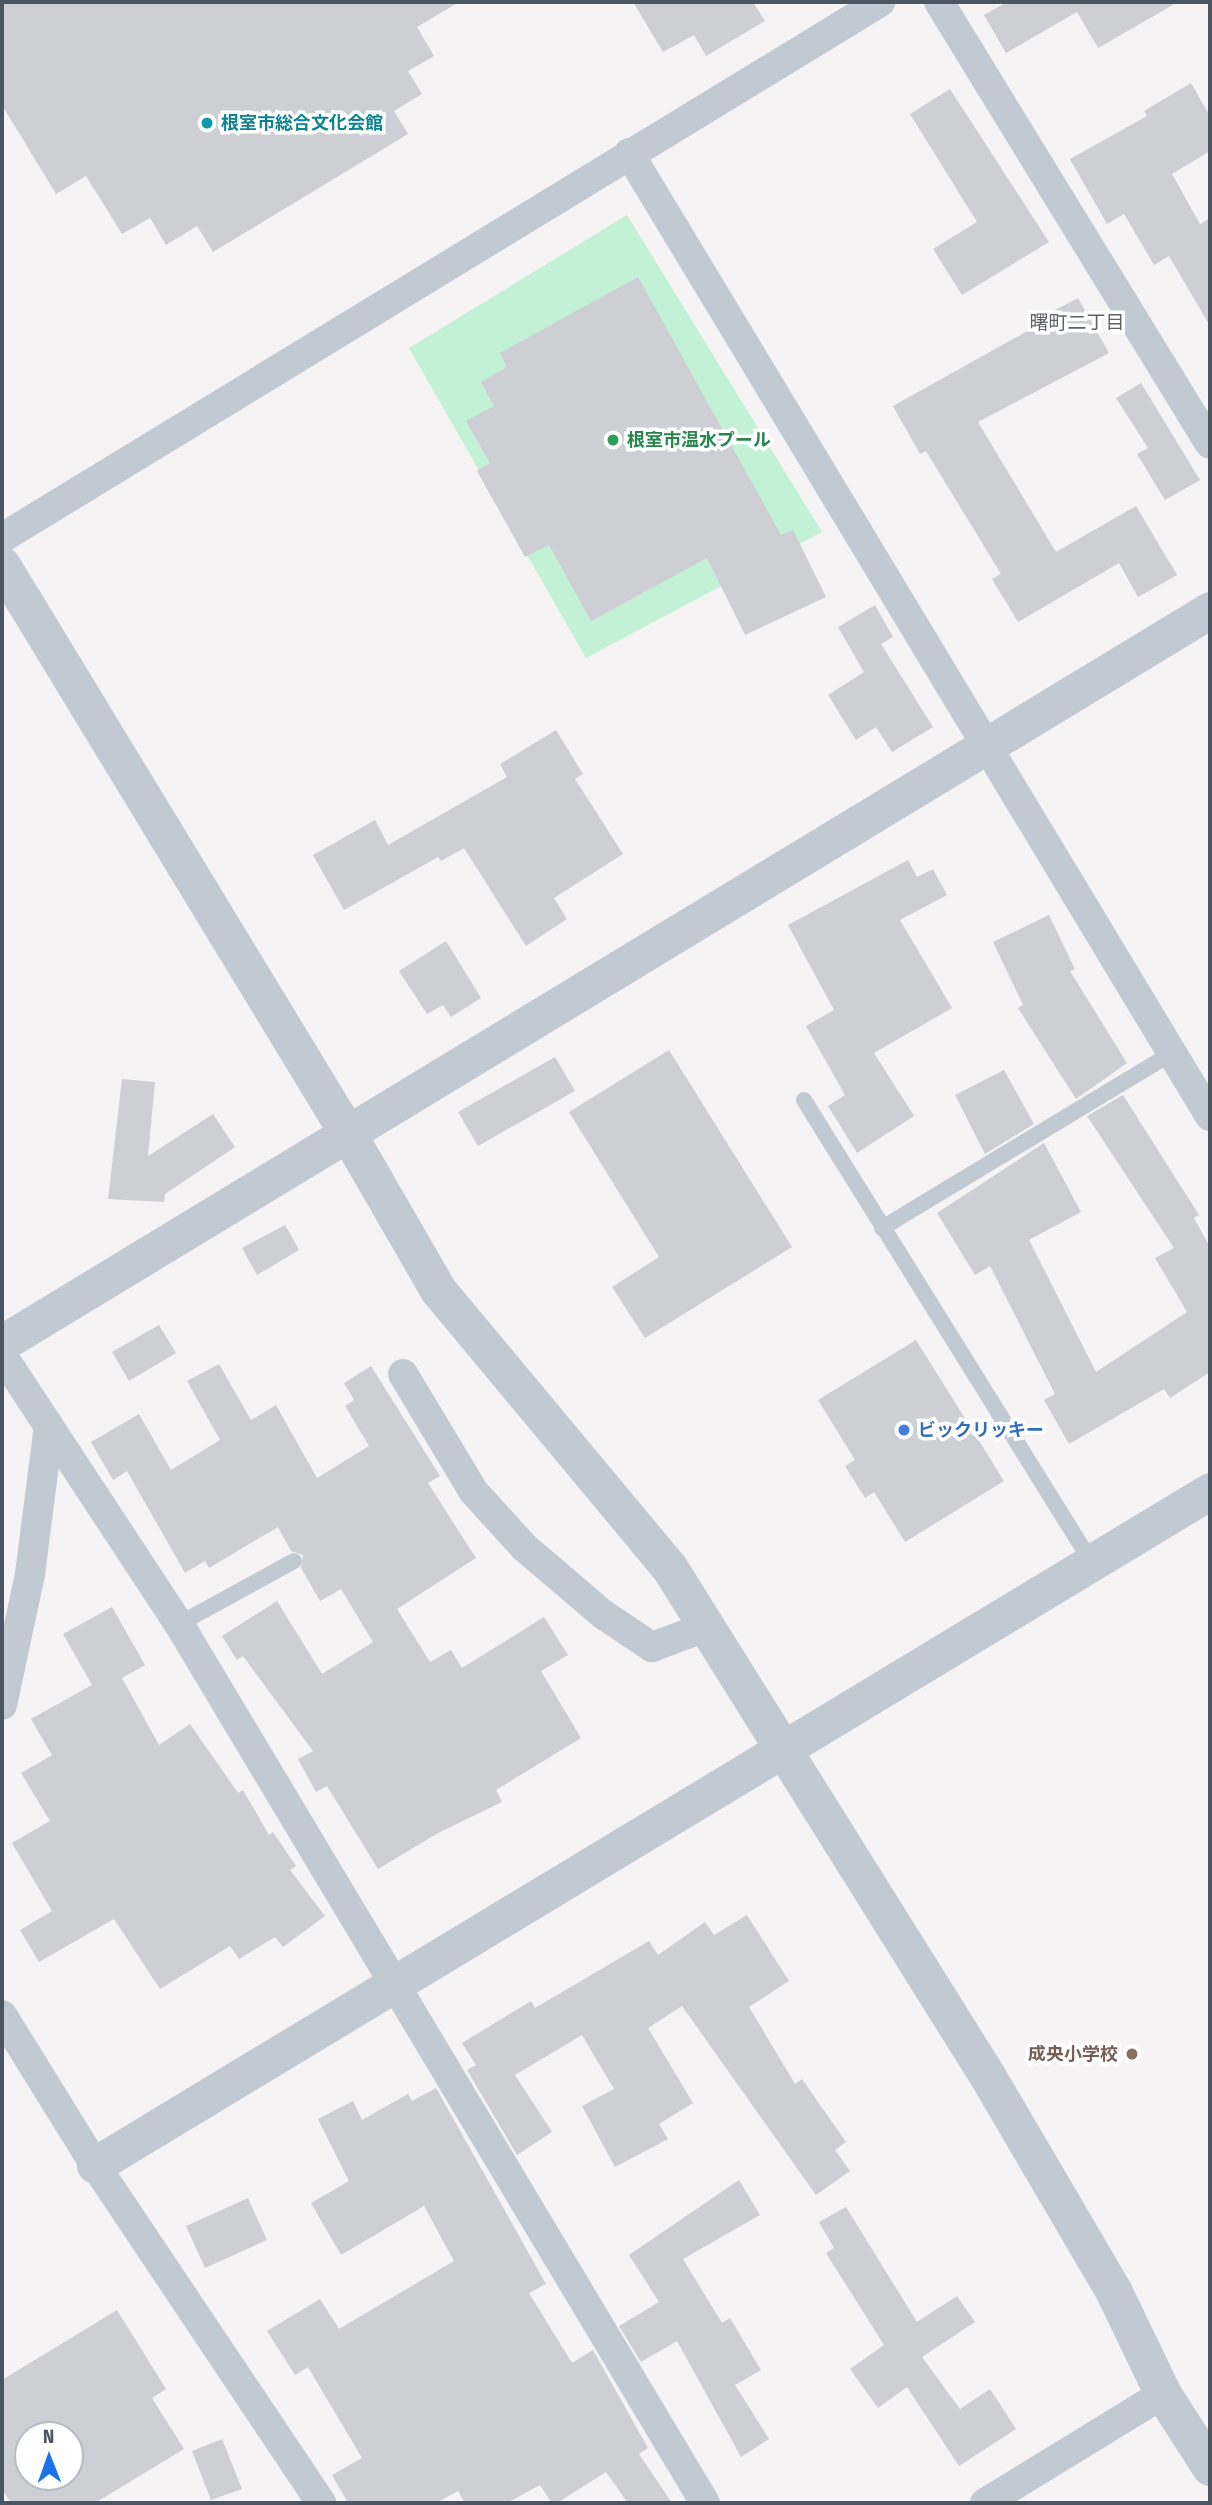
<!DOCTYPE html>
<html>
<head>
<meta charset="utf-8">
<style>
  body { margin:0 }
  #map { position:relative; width:1212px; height:2505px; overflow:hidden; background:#f5f3f3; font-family:"Fira Sans Condensed","Noto Sans JP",sans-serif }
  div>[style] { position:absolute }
  .green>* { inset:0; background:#c3f1d5 }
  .building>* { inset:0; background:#cdcfd5 }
  .service>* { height:16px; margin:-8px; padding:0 8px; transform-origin:8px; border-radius:8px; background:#c1cad2 }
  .minor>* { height:30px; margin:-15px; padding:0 15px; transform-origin:15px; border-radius:15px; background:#c1cad2 }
  .tertiary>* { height:37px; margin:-18.5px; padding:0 18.5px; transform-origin:18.5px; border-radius:18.5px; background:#c1cad2 }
  .dots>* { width:19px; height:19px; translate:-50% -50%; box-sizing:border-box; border:4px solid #fff; border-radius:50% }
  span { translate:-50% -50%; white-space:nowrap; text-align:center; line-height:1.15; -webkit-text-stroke:7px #fff; paint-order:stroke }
  .culture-label { font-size:18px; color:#0d838f; font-weight:700 }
  .left { translate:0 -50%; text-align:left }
  .leisure-label { font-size:18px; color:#27864d; font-weight:700 }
  .shop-label { font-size:18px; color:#366cbe; font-weight:700 }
  .education-label { font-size:18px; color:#785e54; font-weight:700 }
  .right { translate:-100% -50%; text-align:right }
  .neighbourhood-label { font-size:19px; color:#5f6368 }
  .frame { position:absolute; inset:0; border:4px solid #4a5661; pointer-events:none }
  .north { position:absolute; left:14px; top:2421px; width:70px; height:70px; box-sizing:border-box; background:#fff; border:2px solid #b7bbc0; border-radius:50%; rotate:359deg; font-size:19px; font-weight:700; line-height:28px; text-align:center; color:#4a5661 }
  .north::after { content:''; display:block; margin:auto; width:24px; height:32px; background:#1a73e8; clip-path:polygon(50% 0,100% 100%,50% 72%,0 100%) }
</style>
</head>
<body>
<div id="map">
  <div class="green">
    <i style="clip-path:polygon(627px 215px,822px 532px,586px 658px,409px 348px)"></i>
  </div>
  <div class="building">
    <i style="clip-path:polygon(2px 2px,459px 2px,417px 27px,434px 56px,408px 71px,422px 94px,394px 111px,408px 134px,213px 252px,197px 226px,166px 245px,150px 218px,122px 234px,86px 176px,56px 194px,2px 105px)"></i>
    <i style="clip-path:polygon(633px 2px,753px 2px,765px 21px,706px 56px,694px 35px,663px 52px)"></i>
    <i style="clip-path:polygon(1007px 2px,1178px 2px,1098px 48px,1077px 12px,1006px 53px,984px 15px)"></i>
    <i style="clip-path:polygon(1191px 83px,1210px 116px,1210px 151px,1172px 174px,1200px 224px,1210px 218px,1210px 326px,1169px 256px,1154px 265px,1124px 214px,1107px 224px,1070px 159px,1147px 116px,1144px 111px)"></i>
    <i style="clip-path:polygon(950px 89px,1049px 242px,962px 295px,933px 249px,977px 222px,910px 114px)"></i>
    <i style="clip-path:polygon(638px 277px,781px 535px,793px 530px,826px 597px,745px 635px,707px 558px,591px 621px,549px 545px,525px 557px,477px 471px,490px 463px,466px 421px,494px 406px,481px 382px,507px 367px,500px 353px)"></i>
    <i style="clip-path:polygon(1078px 298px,1109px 353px,978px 422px,1056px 552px,1136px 506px,1177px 575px,1138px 597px,1119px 563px,1018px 622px,992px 579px,1001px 574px,926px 451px,920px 454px,893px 406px,1040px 324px,1038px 319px)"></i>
    <i style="clip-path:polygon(1141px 383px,1200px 480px,1165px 500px,1137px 454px,1148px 448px,1116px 398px)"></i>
    <i style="clip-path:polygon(875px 605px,893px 637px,881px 644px,933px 727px,892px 752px,876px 727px,856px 740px,828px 695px,864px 672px,838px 627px)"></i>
    <i style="clip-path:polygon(556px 730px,583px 774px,575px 779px,623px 854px,554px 898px,567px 919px,526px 946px,464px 848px,441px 861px,438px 857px,344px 910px,313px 855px,375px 820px,388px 845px,507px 777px,500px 764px)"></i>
    <i style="clip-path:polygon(908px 860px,917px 877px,933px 869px,947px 895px,900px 920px,952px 1008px,874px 1053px,914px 1116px,857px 1153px,828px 1106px,845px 1095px,806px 1026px,834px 1010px,788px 925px)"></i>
    <i style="clip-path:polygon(1049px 915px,1075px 969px,1070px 971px,1127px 1063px,1076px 1099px,1018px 1008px,1023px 1005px,993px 942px)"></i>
    <i style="clip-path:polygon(446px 941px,481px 998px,451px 1017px,443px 1005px,427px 1014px,399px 971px)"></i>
    <i style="clip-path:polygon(669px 1050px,792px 1247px,645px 1338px,612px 1287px,659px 1257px,569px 1112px)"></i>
    <i style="clip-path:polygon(555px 1057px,575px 1091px,478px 1146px,458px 1112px)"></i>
    <i style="clip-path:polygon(1004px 1070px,1034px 1124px,985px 1154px,955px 1095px)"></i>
    <i style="clip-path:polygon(122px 1079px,155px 1082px,148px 1156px,213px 1114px,235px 1147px,165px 1194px,164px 1202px,108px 1199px)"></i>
    <i style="clip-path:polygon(1123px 1095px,1199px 1215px,1194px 1218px,1210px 1247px,1210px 1372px,1170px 1398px,1164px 1389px,1069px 1444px,1044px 1400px,1055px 1394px,990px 1266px,975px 1275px,937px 1213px,1044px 1143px,1081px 1212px,1029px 1240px,1096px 1372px,1187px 1312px,1155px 1258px,1174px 1248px,1087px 1116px)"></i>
    <i style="clip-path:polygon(285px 1225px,299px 1250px,257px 1275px,242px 1248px)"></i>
    <i style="clip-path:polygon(159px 1325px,176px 1353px,129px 1381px,112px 1352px)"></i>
    <i style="clip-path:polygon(916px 1340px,1004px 1481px,905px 1542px,874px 1492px,865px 1498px,845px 1466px,855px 1460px,818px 1400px)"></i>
    <i style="clip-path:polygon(219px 1364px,251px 1420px,276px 1405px,317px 1478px,369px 1446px,345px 1406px,354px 1400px,344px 1383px,371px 1366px,440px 1476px,428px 1483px,476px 1558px,397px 1609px,430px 1662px,451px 1650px,462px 1668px,544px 1617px,568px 1655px,541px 1671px,581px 1738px,496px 1790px,502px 1802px,438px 1833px,378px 1869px,327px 1786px,316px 1792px,298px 1759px,313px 1751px,243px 1656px,237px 1660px,222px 1636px,277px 1601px,322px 1674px,373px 1642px,341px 1589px,320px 1601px,301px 1568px,303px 1555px,291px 1551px,278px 1527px,209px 1568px,205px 1561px,185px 1573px,127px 1471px,113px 1480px,91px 1442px,139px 1414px,171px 1470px,220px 1440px,187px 1381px)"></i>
    <i style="clip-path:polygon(112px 1607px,145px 1665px,122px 1678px,159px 1745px,190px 1724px,238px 1793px,243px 1790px,269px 1835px,273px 1832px,296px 1866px,290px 1870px,325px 1916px,283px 1947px,275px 1937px,239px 1959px,230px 1946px,160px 1989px,114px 1919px,39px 1962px,20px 1930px,52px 1911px,12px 1843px,50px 1821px,21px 1773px,52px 1755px,31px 1719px,92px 1685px,63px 1634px)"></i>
    <i style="clip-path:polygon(747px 1915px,789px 1981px,749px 2007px,795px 2084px,802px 2079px,846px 2142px,835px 2150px,850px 2171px,816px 2195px,682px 2006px,648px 2028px,693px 2103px,659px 2124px,668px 2139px,615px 2167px,582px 2106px,614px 2089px,582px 2035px,515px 2075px,552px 2132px,517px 2155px,467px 2070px,476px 2065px,462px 2043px,531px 2001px,535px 2008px,649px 1941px,658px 1955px,705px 1922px,714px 1935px)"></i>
    <i style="clip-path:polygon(436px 2088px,546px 2284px,529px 2293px,572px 2363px,593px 2350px,648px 2448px,639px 2454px,672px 2503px,628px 2503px,606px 2472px,557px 2503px,552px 2503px,540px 2485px,507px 2503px,465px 2503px,458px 2491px,436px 2503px,348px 2503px,332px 2475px,362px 2458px,308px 2367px,295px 2375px,267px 2331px,320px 2299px,339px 2329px,454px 2261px,424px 2206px,341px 2255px,311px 2203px,349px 2181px,318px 2119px,353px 2101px,362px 2120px,408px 2094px,412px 2101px)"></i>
    <i style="clip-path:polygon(739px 2180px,760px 2215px,683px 2259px,722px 2323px,730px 2318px,761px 2370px,735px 2385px,769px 2439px,741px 2457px,677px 2341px,641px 2362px,619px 2326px,659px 2302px,629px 2255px)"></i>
    <i style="clip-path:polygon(248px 2198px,267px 2240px,205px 2268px,186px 2226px)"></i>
    <i style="clip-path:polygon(846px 2207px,917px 2322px,957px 2296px,975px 2322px,922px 2357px,960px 2409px,990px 2389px,1016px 2429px,959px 2466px,907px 2387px,878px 2408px,850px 2369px,884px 2345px,826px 2253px,834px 2248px,819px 2222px)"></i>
    <i style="clip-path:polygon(evenodd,117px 2310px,166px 2389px,152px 2398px,184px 2449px,95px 2503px,11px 2503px,2px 2489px,2px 2380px,117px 2310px,28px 2435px,70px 2435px,70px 2477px,28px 2477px,28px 2435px)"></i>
    <i style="clip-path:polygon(222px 2439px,242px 2489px,211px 2500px,192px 2451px)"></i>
  </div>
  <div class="service">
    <i style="left:804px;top:1100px;width:545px;rotate:58.12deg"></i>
    <i style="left:882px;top:1228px;width:339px;rotate:-31.1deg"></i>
    <i style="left:179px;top:1624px;width:131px;rotate:-28.7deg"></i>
  </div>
  <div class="minor">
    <i style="left:939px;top:2px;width:518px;rotate:58.49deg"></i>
    <i style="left:629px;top:153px;width:1125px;rotate:58.9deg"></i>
    <i style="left:2px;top:538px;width:1029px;rotate:-31.4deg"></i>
    <i style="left:2px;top:1355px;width:322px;rotate:56.7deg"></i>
    <i style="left:179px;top:1624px;width:1024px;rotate:59.1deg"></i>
    <i style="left:403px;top:1374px;width:138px;rotate:59deg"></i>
    <i style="left:474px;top:1492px;width:74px;rotate:47.7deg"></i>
    <i style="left:524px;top:1547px;width:105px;rotate:40.4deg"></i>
    <i style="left:604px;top:1615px;width:58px;rotate:33.7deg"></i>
    <i style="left:652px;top:1647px;width:58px;rotate:-20.3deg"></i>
    <i style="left:2px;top:1705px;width:134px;rotate:-77.9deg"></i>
    <i style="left:30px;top:1574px;width:149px;rotate:-82.7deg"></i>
    <i style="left:2px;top:2015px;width:176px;rotate:58.2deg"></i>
    <i style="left:95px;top:2165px;width:407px;rotate:56.2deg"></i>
    <i style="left:985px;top:2503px;width:209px;rotate:-31.5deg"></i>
  </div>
  <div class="tertiary">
    <i style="left:2px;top:565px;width:666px;rotate:58.7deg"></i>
    <i style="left:348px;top:1134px;width:180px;rotate:60deg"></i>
    <i style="left:438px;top:1290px;width:361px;rotate:50.2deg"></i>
    <i style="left:669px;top:1567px;width:602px;rotate:57.97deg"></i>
    <i style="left:988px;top:2077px;width:247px;rotate:59.6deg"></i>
    <i style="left:1113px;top:2290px;width:115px;rotate:64.3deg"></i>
    <i style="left:1163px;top:2394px;width:87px;rotate:57.2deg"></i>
    <i style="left:2px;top:1343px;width:1413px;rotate:-31.25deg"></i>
    <i style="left:95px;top:2165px;width:1303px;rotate:-31.15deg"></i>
  </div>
  <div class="dots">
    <i style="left:207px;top:123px;background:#0f9aa8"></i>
    <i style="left:613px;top:440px;background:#2e9e5b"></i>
    <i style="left:904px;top:1430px;background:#3f7fe0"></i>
    <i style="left:1132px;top:2054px;background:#8d6e63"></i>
  </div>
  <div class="culture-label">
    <span class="left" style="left:221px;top:123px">根室市総合文化会館</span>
  </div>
  <div class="leisure-label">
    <span class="left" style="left:627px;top:440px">根室市温水プール</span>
  </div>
  <div class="shop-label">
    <span class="left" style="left:918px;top:1430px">ビックリッキー</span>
  </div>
  <div class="education-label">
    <span class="right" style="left:1118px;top:2054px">成央小学校</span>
  </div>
  <div class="neighbourhood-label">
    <span style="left:1077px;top:323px">曙町二丁目</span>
  </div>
  <div class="frame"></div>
  <div class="north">N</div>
</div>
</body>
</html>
